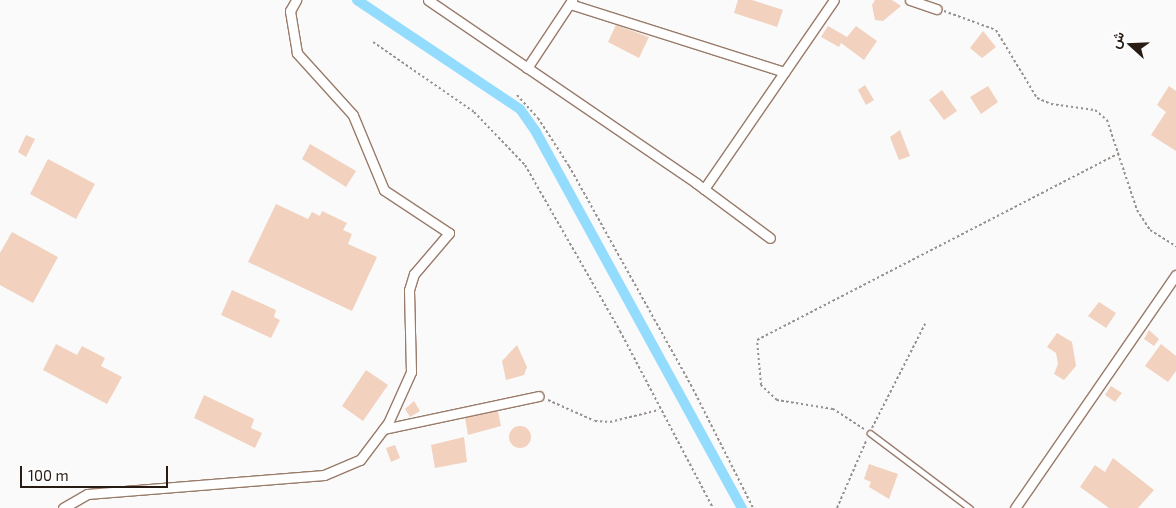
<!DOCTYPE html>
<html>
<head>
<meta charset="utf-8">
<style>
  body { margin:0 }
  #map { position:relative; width:1176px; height:508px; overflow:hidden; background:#fafafa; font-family:"Exo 2",Vazirmatn,sans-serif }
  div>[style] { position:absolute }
  .canal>* { height:10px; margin:-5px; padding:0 5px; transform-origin:5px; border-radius:5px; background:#94dcfe }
  .building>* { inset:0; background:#f2d1be }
  .round { border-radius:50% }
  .path>* { height:2px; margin-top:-1px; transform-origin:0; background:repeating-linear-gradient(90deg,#97918e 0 2.5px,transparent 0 5px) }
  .roads { filter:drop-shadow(1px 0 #997b6a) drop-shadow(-1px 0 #997b6a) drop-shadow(0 1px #997b6a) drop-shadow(0 -1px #997b6a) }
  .lane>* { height:4.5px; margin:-2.25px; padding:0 2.25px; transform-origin:2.25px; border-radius:2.25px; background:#fff }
  .street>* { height:9px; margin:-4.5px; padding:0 4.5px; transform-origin:4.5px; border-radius:4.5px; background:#fff }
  span { translate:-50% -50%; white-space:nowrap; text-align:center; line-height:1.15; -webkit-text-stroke:4.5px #fff; paint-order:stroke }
  .north { position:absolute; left:1106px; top:20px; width:50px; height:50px; -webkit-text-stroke:4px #fff; paint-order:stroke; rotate:290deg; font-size:14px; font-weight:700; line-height:20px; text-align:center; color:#271b14 }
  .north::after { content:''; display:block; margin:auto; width:18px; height:22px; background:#271b14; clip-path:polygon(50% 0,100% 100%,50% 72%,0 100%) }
  .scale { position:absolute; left:20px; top:466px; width:148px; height:22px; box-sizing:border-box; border:2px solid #271b14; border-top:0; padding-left:6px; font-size:15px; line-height:18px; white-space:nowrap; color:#271b14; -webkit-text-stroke:4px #fff; paint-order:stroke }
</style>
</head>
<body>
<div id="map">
  <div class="canal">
    <i style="left:357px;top:0;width:196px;rotate:33.8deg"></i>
    <i style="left:520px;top:109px;width:28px;rotate:55deg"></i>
    <i style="left:536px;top:132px;width:429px;rotate:61.3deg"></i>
  </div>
  <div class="building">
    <i style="clip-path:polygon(738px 0,752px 0,783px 10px,777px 27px,734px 13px)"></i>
    <i style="clip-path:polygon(875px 0,892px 0,901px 6px,883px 21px,875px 20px,872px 5px)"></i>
    <i style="clip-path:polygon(616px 25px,649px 37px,639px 58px,608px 42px)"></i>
    <i style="clip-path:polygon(828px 26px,847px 37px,856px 26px,877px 41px,864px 60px,841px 43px,839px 47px,821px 37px)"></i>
    <i style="clip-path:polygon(983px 31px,996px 47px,982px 58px,970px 48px)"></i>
    <i style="clip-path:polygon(865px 85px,874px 100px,866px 105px,858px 90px)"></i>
    <i style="clip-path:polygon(988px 86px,998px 102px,981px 114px,970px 97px)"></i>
    <i style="clip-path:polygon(1169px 86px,1176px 91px,1176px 151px,1151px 135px,1166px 112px,1157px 105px)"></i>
    <i style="clip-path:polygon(942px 90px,957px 111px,944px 120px,929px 100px)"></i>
    <i style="clip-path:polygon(900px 130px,910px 156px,899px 160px,890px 137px)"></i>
    <i style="clip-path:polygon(26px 135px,35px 139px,26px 157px,18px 152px)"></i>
    <i style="clip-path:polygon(310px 144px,356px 171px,346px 187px,302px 159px)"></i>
    <i style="clip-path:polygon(48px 159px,95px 184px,76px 219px,30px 194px)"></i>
    <i style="clip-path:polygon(276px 204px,308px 219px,312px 212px,320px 216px,322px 211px,347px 223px,343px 230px,352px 234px,348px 244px,377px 257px,352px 311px,248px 262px)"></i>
    <i style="clip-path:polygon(12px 232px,58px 257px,33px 303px,0 285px,0 253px)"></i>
    <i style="clip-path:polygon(232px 290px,276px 310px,274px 317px,280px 320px,271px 338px,221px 315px)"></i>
    <i style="clip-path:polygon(1099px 302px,1116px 313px,1106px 328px,1088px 316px)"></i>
    <i style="clip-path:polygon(1149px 330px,1159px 339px,1154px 346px,1144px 339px)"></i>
    <i style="clip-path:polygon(1057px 333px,1072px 342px,1076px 366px,1064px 380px,1054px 374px,1058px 364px,1056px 353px,1047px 347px)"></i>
    <i style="clip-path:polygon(56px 344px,77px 355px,82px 346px,105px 358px,101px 366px,122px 377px,107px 404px,43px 370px)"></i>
    <i style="clip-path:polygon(1161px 344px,1176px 356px,1176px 371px,1168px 382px,1145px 366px)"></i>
    <i style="clip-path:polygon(517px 345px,527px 367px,524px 375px,506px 380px,502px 361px)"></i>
    <i style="clip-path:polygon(366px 370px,388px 385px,363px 421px,342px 406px)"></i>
    <i style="clip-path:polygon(1111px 386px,1122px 393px,1115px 402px,1105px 395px)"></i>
    <i style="clip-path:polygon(204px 395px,254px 419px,251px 428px,262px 433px,255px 448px,194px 418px)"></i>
    <i style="clip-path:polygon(414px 401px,420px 411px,410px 417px,405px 409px)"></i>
    <i style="clip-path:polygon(498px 411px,501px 426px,468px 435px,465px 418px)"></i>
    <i class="round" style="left:509px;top:426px;width:22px;height:22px"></i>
    <i style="clip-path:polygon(464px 437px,467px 462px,435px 468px,431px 445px)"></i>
    <i style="clip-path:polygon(395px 445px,400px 458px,391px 462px,386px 448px)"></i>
    <i style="clip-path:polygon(1113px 458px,1154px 490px,1138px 508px,1109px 508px,1080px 487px,1095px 465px,1105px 472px)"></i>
    <i style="clip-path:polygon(869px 464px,898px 474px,889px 499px,869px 487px,871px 482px,864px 479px)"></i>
  </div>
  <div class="path">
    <i style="left:944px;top:11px;width:55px;rotate:20.1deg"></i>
    <i style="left:996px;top:30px;width:79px;rotate:58.9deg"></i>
    <i style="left:1037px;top:98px;width:15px;rotate:23deg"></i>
    <i style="left:1051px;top:104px;width:44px;rotate:7.8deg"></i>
    <i style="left:1095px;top:110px;width:16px;rotate:40deg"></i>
    <i style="left:1107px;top:120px;width:95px;rotate:71.6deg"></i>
    <i style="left:1137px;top:210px;width:24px;rotate:57deg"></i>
    <i style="left:1150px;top:230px;width:31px;rotate:32deg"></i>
    <i style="left:373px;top:42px;width:123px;rotate:34.7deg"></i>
    <i style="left:474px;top:112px;width:74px;rotate:46.1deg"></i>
    <i style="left:525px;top:165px;width:191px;rotate:60.2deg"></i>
    <i style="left:620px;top:331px;width:200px;rotate:62.3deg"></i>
    <i style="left:517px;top:95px;width:31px;rotate:48deg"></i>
    <i style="left:538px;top:118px;width:57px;rotate:57.1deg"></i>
    <i style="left:569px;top:166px;width:255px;rotate:60.9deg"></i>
    <i style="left:693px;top:389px;width:133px;rotate:63.2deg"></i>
    <i style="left:548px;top:400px;width:51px;rotate:24.1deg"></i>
    <i style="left:595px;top:421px;width:15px;rotate:4deg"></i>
    <i style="left:610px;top:422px;width:50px;rotate:-13.8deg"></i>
    <i style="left:872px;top:428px;width:117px;rotate:-63deg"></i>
    <i style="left:864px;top:429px;width:37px;rotate:-147deg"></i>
    <i style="left:833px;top:409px;width:57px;rotate:-170.9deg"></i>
    <i style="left:777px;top:400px;width:22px;rotate:-137deg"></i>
    <i style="left:761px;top:385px;width:45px;rotate:-95.1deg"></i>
    <i style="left:757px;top:340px;width:408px;rotate:-27.3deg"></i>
    <i style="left:837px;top:508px;width:75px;rotate:-66.5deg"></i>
  </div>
  <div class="roads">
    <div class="lane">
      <i style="left:870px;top:433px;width:125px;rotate:36.9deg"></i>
    </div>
    <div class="street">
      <i style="left:428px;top:0;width:325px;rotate:34.3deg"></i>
      <i style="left:696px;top:183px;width:92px;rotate:36.6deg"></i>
      <i style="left:910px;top:0;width:28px;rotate:19deg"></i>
      <i style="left:570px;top:4px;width:225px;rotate:17.6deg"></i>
      <i style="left:527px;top:68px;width:82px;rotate:-56.5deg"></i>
      <i style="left:704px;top:189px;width:229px;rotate:-55.5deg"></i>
      <i style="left:384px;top:429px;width:158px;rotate:-12deg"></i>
      <i style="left:63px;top:508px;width:28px;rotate:-30deg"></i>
      <i style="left:87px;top:494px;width:238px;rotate:-4.6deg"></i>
      <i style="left:324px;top:475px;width:39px;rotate:-23deg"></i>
      <i style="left:360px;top:460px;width:46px;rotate:-52.9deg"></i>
      <i style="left:388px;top:423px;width:56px;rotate:-65.7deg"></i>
      <i style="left:411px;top:372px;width:82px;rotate:-91.4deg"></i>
      <i style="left:409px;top:290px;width:17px;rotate:-73deg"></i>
      <i style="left:414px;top:274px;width:54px;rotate:-49.5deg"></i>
      <i style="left:449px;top:233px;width:78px;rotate:-146.5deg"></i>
      <i style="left:384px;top:190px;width:81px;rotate:-112.5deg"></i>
      <i style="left:353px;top:115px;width:84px;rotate:-132.1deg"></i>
      <i style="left:297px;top:53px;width:43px;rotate:-99.5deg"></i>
      <i style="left:290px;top:11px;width:13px;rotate:-61deg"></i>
      <i style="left:1015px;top:508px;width:283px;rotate:-55.4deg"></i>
    </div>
  </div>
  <div class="north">ش</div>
  <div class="scale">100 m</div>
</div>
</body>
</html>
